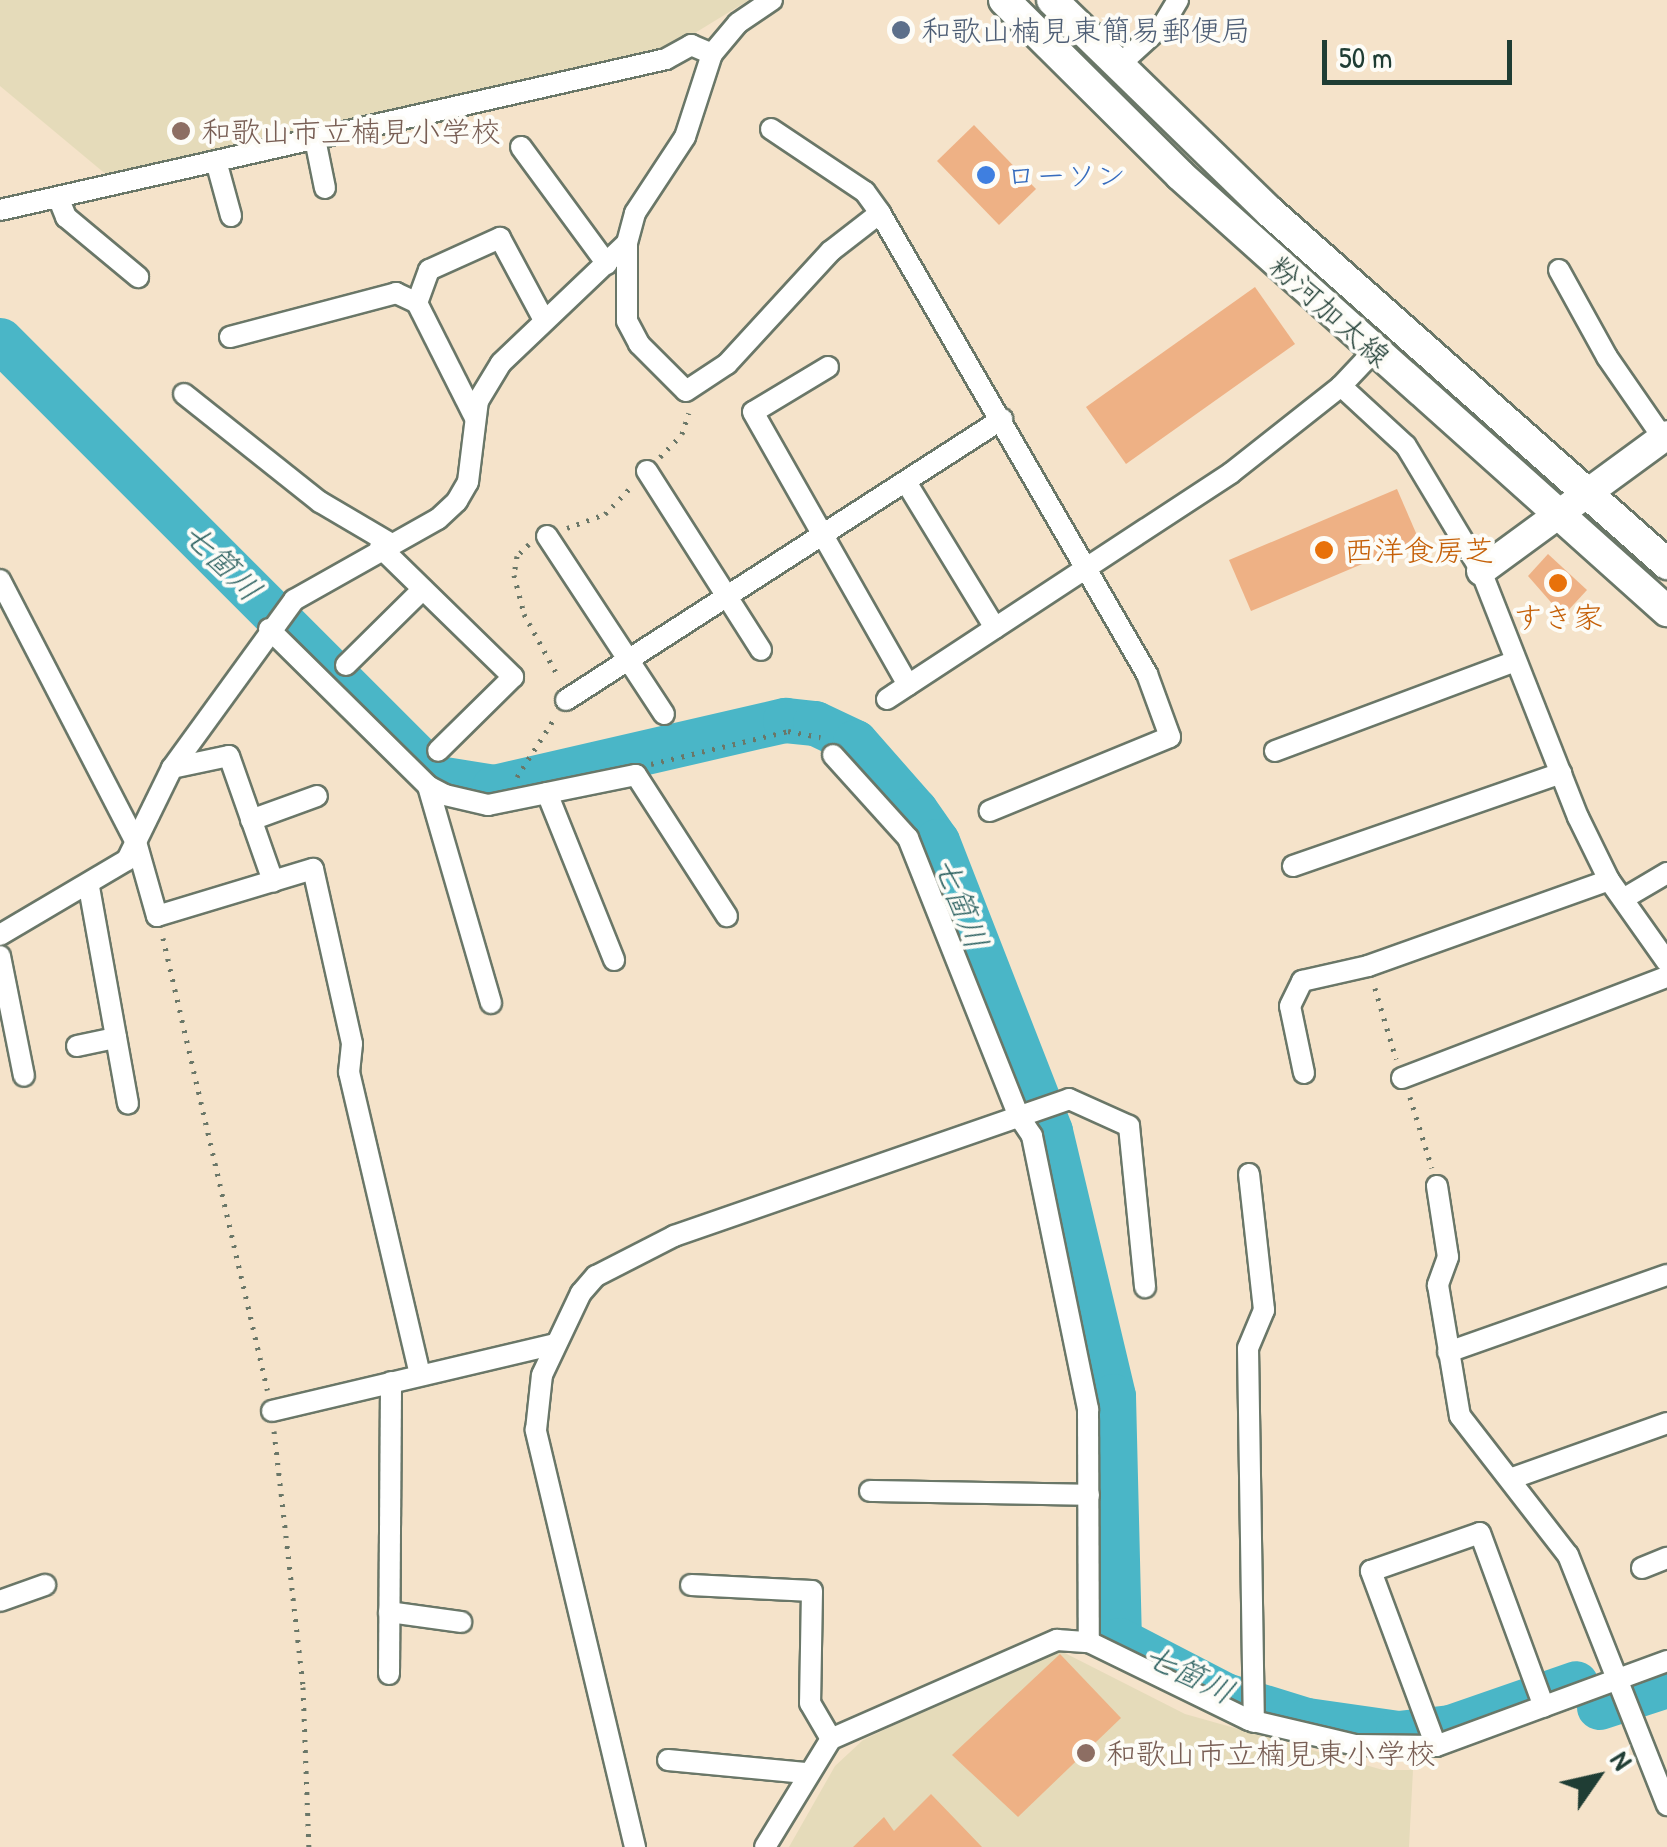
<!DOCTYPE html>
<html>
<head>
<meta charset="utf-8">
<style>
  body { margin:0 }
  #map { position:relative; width:1667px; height:1847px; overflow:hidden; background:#f5e3ca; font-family:"Patrick Hand","Klee One",sans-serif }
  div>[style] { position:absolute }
  .built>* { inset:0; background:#e5dbba }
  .river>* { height:45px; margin:-22.5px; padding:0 22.5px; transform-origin:22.5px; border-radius:22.5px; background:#4ab6c7 }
  .building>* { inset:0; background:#eeb185 }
  .path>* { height:5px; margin-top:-2.5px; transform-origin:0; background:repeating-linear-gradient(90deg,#6a7768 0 2.5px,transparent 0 10.5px) }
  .roads { filter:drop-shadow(2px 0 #6a7768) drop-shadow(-2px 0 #6a7768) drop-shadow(0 2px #6a7768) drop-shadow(0 -2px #6a7768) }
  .street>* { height:20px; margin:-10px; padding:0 10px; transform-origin:10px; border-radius:10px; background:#fff }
  .secondary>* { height:28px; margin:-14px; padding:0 14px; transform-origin:14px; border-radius:14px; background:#fff }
  .primary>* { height:30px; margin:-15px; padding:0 15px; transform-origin:15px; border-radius:15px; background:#fff }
  .dots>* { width:28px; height:28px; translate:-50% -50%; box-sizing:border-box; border:5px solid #fdfcf7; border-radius:50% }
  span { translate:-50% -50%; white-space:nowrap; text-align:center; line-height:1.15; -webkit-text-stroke:8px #fdfcf7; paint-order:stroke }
  .service-label { font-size:30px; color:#4e5e75 }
  .left { translate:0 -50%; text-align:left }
  .education-label { font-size:30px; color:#785e54 }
  .shop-label { font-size:30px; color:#366cbe }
  .street-label { font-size:30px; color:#1f3d34 }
  .food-label { font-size:30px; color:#c56008 }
  .water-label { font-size:32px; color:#2c6160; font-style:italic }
  .north { position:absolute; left:1547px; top:1727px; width:100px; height:100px; -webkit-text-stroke:8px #fdfcf7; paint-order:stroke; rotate:56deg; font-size:28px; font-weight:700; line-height:40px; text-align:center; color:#1f3d34 }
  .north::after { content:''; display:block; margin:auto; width:35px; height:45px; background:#1f3d34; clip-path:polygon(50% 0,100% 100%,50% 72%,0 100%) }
  .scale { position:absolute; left:1322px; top:40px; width:190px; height:45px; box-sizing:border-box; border:5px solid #1f3d34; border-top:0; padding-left:12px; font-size:30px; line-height:35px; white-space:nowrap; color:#1f3d34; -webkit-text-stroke:8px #fdfcf7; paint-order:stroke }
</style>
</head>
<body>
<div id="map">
  <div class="built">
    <i style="clip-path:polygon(0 0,749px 0,667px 50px,108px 176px,0 86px)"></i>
    <i style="clip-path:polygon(1055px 1648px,1185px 1714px,1383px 1770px,1413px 1770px,1409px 1847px,789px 1847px,835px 1766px,863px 1740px)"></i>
  </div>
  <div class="river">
    <i style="left:0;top:340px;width:619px;rotate:45deg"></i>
    <i style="left:438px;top:778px;width:57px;rotate:9.1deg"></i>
    <i style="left:494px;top:787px;width:299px;rotate:-13deg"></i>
    <i style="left:785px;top:720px;width:30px;rotate:6deg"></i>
    <i style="left:815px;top:723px;width:44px;rotate:25.4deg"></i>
    <i style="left:855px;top:742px;width:91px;rotate:48.6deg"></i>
    <i style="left:915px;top:810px;width:38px;rotate:55deg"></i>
    <i style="left:937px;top:841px;width:311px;rotate:68.7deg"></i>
    <i style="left:1050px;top:1131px;width:272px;rotate:76.6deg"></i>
    <i style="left:1113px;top:1396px;width:244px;rotate:88.6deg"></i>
    <i style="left:1119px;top:1640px;width:119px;rotate:27.4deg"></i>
    <i style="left:1225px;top:1695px;width:86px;rotate:17deg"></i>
    <i style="left:1307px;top:1720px;width:92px;rotate:8.1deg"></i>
    <i style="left:1398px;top:1733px;width:52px;rotate:-6.6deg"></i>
    <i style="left:1450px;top:1727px;width:133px;rotate:-19.2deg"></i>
    <i style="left:1599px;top:1707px;width:71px;rotate:-17.9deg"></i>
  </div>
  <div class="building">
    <i style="clip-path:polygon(974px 125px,1036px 189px,999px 225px,937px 161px)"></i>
    <i style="clip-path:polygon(1255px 287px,1295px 344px,1126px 464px,1086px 407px)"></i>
    <i style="clip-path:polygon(1397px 489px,1419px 540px,1251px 611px,1229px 560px)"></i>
    <i style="clip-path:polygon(1548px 554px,1587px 590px,1563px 616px,1528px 576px)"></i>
    <i style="clip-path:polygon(1060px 1654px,1121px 1718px,1018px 1817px,952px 1755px)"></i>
    <i style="clip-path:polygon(931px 1794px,982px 1847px,853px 1847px,884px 1817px,894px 1831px)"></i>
  </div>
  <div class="path">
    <i style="left:660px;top:457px;width:32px;rotate:-46deg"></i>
    <i style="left:682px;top:434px;width:22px;rotate:-72deg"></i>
    <i style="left:567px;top:528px;width:40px;rotate:-20.2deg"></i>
    <i style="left:605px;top:514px;width:39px;rotate:-46deg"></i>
    <i style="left:529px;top:544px;width:17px;rotate:135deg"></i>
    <i style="left:517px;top:556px;width:19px;rotate:99deg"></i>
    <i style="left:514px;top:575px;width:40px;rotate:75.6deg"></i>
    <i style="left:524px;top:614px;width:73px;rotate:61.3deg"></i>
    <i style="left:651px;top:764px;width:141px;rotate:-13.5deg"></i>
    <i style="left:788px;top:731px;width:33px;rotate:11deg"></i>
    <i style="left:517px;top:777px;width:69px;rotate:-57.5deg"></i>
    <i style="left:163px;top:938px;width:464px;rotate:77deg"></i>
    <i style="left:1375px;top:988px;width:74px;rotate:73.5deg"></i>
    <i style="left:1410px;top:1097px;width:74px;rotate:72.8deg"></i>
    <i style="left:274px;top:1431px;width:258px;rotate:83.5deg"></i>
    <i style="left:303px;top:1687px;width:160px;rotate:87.9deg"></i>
  </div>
  <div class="roads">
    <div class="street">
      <i style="left:1119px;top:65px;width:59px;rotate:-42.3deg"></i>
      <i style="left:1163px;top:25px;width:29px;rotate:-59deg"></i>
      <i style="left:771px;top:129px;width:113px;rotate:33.8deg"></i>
      <i style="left:865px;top:192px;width:26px;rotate:54deg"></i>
      <i style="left:880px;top:213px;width:533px;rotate:59.92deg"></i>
      <i style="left:1147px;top:674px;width:67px;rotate:69.9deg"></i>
      <i style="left:1170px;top:737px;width:195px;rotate:157.7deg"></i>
      <i style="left:315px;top:139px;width:50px;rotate:78.5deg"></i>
      <i style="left:521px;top:147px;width:145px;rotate:53.7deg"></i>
      <i style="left:216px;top:161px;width:57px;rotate:74.7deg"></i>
      <i style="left:58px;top:197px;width:22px;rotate:68deg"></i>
      <i style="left:66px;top:217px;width:94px;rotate:39.8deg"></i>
      <i style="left:0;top:210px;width:683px;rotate:-12.77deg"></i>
      <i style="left:666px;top:59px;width:29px;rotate:-29deg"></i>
      <i style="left:691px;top:45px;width:23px;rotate:23deg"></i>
      <i style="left:627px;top:243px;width:78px;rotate:90deg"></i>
      <i style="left:627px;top:321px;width:26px;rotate:62deg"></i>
      <i style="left:639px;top:344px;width:66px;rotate:45deg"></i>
      <i style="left:686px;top:391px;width:49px;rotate:-33.4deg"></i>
      <i style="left:727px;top:364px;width:154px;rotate:-47.4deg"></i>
      <i style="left:831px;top:251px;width:62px;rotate:-37.8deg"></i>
      <i style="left:1559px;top:270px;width:99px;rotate:61.1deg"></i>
      <i style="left:1607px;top:357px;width:98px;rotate:55.3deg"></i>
      <i style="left:417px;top:303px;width:35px;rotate:-70deg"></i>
      <i style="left:429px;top:270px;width:78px;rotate:-24.3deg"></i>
      <i style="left:500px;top:238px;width:93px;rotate:61.8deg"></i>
      <i style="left:230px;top:337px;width:172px;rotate:-14.8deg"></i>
      <i style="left:396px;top:293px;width:23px;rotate:25deg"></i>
      <i style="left:417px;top:303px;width:127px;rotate:63.2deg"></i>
      <i style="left:828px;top:367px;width:87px;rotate:149deg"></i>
      <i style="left:753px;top:412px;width:314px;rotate:60.4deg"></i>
      <i style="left:1341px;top:386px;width:88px;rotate:42.7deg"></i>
      <i style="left:1406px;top:446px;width:146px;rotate:59deg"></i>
      <i style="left:1481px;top:571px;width:264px;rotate:68.5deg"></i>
      <i style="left:1578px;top:817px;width:70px;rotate:63.8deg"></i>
      <i style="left:1609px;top:880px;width:100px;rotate:54.7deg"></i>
      <i style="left:184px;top:394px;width:174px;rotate:38.5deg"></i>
      <i style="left:320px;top:502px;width:79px;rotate:30.5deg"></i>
      <i style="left:647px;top:471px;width:212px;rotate:57.5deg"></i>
      <i style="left:906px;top:482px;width:171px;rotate:58.6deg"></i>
      <i style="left:547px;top:536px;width:213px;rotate:56.7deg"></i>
      <i style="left:380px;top:547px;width:186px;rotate:44.3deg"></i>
      <i style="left:513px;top:677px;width:105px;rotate:135.4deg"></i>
      <i style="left:0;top:580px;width:295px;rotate:62.6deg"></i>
      <i style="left:136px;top:842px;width:77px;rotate:74.2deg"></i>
      <i style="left:157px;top:916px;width:163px;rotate:-16.8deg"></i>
      <i style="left:313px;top:869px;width:179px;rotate:77.4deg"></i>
      <i style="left:352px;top:1044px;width:28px;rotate:96deg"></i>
      <i style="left:349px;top:1072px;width:311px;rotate:76.8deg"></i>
      <i style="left:269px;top:629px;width:223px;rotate:44.6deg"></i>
      <i style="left:428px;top:786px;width:19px;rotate:28deg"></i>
      <i style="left:445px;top:795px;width:44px;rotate:13.1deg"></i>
      <i style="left:488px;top:805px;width:151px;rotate:-11.5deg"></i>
      <i style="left:636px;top:775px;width:168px;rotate:57.2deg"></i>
      <i style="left:346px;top:665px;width:108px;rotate:-44.6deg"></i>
      <i style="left:887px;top:699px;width:412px;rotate:-33.3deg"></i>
      <i style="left:1231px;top:473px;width:140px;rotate:-38.3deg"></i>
      <i style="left:1341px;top:386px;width:48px;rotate:-46.7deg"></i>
      <i style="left:566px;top:700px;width:519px;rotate:-32.8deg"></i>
      <i style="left:1275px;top:751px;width:257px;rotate:-20.5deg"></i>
      <i style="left:833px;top:755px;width:112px;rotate:47.9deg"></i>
      <i style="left:908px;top:838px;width:298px;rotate:68.3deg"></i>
      <i style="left:1018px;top:1115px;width:25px;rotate:56deg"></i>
      <i style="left:1032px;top:1136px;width:279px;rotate:78.4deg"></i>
      <i style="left:1088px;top:1409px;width:233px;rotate:89.8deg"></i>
      <i style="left:172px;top:768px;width:58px;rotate:-11.9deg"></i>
      <i style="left:229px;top:756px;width:133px;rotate:70.6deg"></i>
      <i style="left:428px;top:786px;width:226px;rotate:73.8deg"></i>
      <i style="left:547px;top:793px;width:180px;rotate:68.1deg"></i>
      <i style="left:251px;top:820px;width:70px;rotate:-20deg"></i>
      <i style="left:1293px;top:866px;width:284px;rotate:-19.1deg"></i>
      <i style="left:89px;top:887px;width:220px;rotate:79.8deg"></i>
      <i style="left:1623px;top:899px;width:51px;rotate:-30.6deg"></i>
      <i style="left:0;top:935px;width:147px;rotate:-30.6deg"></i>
      <i style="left:127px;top:860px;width:102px;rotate:-63.9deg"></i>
      <i style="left:172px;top:768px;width:208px;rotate:-54deg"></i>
      <i style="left:294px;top:600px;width:165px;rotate:-29.4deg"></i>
      <i style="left:438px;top:519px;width:26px;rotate:-43deg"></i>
      <i style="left:457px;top:501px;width:22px;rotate:-60deg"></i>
      <i style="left:468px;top:482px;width:82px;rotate:-83deg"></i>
      <i style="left:478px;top:401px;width:44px;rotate:-58.8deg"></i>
      <i style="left:501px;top:363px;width:174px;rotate:-43.6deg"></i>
      <i style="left:627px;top:243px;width:31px;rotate:-75deg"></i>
      <i style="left:635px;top:213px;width:91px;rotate:-56.7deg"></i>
      <i style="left:685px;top:137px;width:87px;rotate:-72deg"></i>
      <i style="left:712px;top:54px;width:40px;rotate:-50deg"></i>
      <i style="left:738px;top:23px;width:41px;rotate:-34.1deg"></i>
      <i style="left:0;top:956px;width:122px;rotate:78.7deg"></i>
      <i style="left:77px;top:1046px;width:40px;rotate:-12deg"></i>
      <i style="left:1304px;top:1073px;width:68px;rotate:-101.8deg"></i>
      <i style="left:1290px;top:1006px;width:28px;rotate:-64deg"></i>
      <i style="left:1302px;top:981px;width:68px;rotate:-12.8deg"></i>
      <i style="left:1368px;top:966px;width:256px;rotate:-19.6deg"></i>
      <i style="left:1402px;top:1078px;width:284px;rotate:-20.9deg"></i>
      <i style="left:1249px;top:1174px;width:137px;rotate:83.7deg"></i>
      <i style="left:1264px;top:1310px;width:41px;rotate:112.8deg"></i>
      <i style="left:1248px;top:1348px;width:374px;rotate:89.1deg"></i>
      <i style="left:1437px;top:1186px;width:72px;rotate:81.2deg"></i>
      <i style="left:1448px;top:1257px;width:30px;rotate:110deg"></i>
      <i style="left:1438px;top:1285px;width:133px;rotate:80.5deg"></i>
      <i style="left:1460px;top:1416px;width:176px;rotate:52.2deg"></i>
      <i style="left:1568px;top:1555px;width:269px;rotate:68.4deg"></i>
      <i style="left:1448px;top:1352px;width:232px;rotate:-19.4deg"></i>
      <i style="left:272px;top:1411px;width:291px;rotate:-13.3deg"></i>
      <i style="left:1510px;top:1479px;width:167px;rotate:-19.6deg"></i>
      <i style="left:870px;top:1491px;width:219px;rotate:1deg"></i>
      <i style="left:1642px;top:1568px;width:27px;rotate:-22deg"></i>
      <i style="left:691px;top:1585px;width:121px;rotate:2.8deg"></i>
      <i style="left:812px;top:1591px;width:112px;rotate:91deg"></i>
      <i style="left:810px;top:1703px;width:42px;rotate:59.7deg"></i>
      <i style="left:0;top:1601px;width:48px;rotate:-19.6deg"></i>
      <i style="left:389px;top:1612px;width:73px;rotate:7.9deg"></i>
      <i style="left:389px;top:1674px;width:292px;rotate:-89.6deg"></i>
      <i style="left:1436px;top:1746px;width:187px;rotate:-110.4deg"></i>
      <i style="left:1371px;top:1571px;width:115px;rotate:-19.2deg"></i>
      <i style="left:1480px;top:1533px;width:185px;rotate:69.8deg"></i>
      <i style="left:668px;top:1760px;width:138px;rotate:5.4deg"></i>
      <i style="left:635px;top:1847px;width:429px;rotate:-103.4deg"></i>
      <i style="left:536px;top:1430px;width:55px;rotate:-83.8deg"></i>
      <i style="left:542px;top:1375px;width:91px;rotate:-64.6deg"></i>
      <i style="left:581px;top:1293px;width:23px;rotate:-49deg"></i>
      <i style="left:596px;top:1276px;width:88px;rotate:-27.1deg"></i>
      <i style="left:674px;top:1236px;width:418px;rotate:-19.1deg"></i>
      <i style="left:1069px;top:1099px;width:66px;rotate:24.2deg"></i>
      <i style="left:1129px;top:1126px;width:162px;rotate:84.3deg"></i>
      <i style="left:765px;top:1847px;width:127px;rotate:-58.6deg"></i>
      <i style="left:831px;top:1739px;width:247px;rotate:-23.7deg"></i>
      <i style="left:1057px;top:1640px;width:32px;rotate:4deg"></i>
      <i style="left:1089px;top:1642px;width:178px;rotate:26deg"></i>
      <i style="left:1249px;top:1720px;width:110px;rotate:13.2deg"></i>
      <i style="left:1356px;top:1745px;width:80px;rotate:0.7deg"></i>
      <i style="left:1436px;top:1746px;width:246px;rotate:-20.2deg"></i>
    </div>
    <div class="secondary">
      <i style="left:1481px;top:571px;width:230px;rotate:-36.2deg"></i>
    </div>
    <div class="primary">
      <i style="left:1004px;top:0;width:248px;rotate:44.8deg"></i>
      <i style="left:1180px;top:175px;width:654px;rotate:41.84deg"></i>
      <i style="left:1052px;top:0;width:304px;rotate:44.2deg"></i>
      <i style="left:1270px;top:212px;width:531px;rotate:41.56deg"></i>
    </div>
  </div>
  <div class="dots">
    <i style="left:901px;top:30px;background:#5c6f8a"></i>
    <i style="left:181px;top:131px;background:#8d6e63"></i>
    <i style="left:986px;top:175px;background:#3f7fe0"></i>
    <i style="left:1324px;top:550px;background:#e8710a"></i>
    <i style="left:1558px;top:583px;background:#e8710a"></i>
    <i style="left:1086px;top:1753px;background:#8d6e63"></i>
  </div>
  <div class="service-label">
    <span class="left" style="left:921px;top:30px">和歌山楠見東簡易郵便局</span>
  </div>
  <div class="education-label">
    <span class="left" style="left:201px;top:131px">和歌山市立楠見小学校</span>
    <span class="left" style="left:1106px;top:1753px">和歌山市立楠見東小学校</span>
  </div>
  <div class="shop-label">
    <span class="left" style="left:1006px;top:175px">ローソン</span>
  </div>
  <div class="street-label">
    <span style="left:1330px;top:311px;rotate:42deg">粉河加太線</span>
  </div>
  <div class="food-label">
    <span class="left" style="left:1344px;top:550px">西洋食房芝</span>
    <span style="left:1558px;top:617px">すき家</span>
  </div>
  <div class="water-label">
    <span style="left:222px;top:562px;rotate:45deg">七箇川</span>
    <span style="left:961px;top:903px;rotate:69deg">七箇川</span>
    <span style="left:1189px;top:1674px;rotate:26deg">七箇川</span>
  </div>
  <div class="north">N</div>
  <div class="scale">50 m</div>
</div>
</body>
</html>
